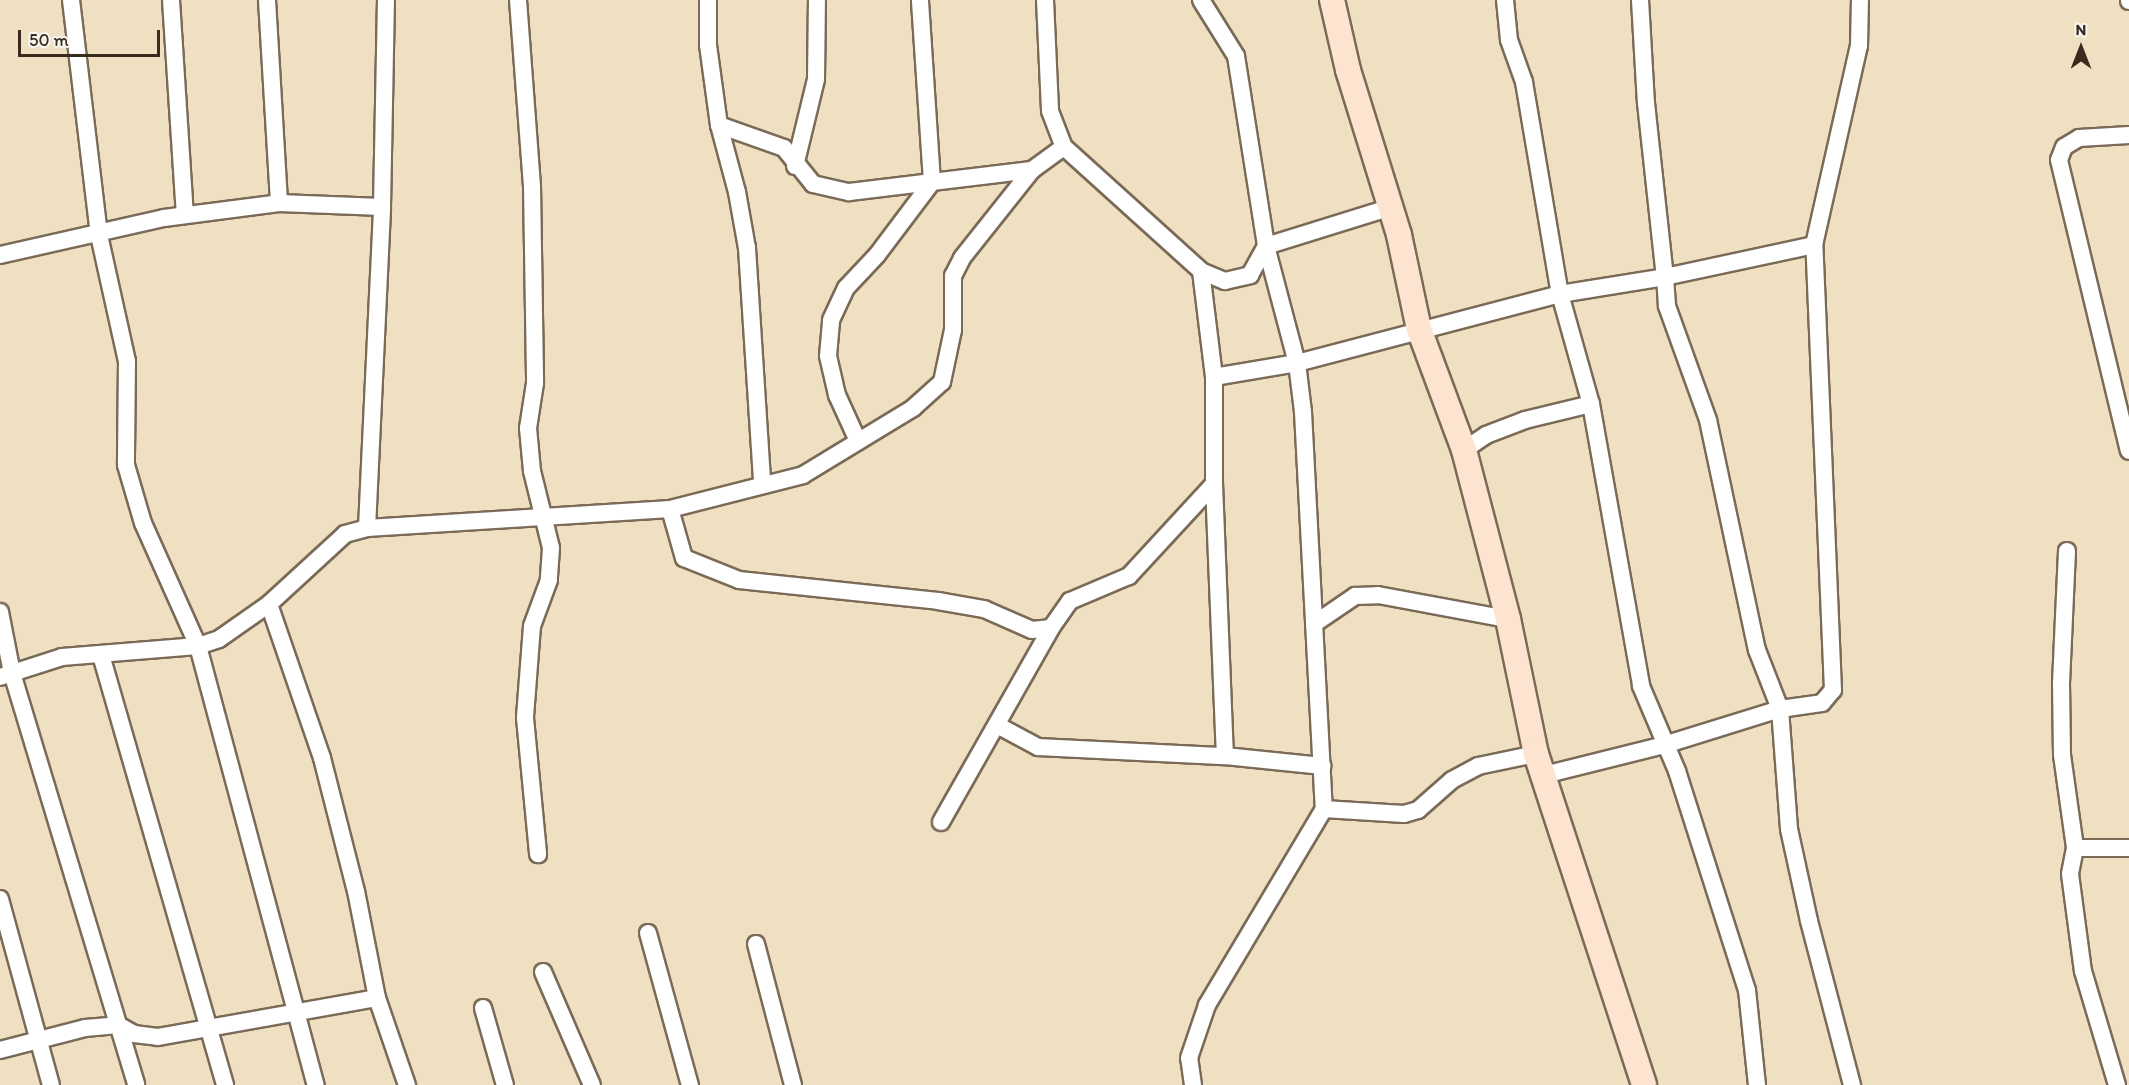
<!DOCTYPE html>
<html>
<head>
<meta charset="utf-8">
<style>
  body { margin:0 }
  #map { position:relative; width:2129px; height:1085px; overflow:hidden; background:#efe0c1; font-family:Itim,sans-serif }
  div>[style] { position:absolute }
  .roads { filter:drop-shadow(2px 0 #7a6a57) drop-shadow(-2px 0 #7a6a57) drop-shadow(0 2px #7a6a57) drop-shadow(0 -2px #7a6a57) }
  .street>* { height:16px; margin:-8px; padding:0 8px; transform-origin:8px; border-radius:8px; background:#fff }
  .secondary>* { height:24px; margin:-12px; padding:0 12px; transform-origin:12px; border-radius:12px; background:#fde4d0 }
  span { translate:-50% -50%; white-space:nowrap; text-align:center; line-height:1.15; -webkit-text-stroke:6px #f6f6f2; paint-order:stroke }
  .north { position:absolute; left:2051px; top:18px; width:60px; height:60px; -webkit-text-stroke:4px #f6f6f2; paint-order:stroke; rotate:0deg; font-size:16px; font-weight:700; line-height:24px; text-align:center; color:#3b2a1e }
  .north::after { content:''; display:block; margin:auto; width:21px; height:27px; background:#3b2a1e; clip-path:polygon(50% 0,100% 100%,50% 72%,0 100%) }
  .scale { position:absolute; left:18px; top:30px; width:142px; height:27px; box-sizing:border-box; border:3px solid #3b2a1e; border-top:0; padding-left:8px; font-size:18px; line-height:21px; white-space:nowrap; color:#3b2a1e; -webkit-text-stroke:4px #f6f6f2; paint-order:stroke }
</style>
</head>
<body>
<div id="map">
  <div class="roads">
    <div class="street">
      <i style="left:71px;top:0;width:237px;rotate:83.2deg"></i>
      <i style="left:99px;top:235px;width:129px;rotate:77.5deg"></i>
      <i style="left:127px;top:361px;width:104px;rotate:90.6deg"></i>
      <i style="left:126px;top:465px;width:60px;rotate:73.7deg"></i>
      <i style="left:143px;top:523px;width:135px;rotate:65.9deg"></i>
      <i style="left:198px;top:646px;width:455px;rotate:75deg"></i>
      <i style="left:171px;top:0;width:215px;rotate:86.3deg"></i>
      <i style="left:267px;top:0;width:203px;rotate:86.6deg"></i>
      <i style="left:518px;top:0;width:187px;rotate:85.7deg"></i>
      <i style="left:532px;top:186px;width:197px;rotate:89.1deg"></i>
      <i style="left:535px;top:383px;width:46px;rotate:98.8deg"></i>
      <i style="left:528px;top:428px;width:43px;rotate:84.7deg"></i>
      <i style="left:532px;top:471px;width:79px;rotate:76.1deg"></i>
      <i style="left:551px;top:548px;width:32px;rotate:94deg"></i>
      <i style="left:549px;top:580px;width:49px;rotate:110.3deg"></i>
      <i style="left:532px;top:626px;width:92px;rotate:94.4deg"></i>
      <i style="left:525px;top:718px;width:137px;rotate:84.5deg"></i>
      <i style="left:708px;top:0;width:45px;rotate:90deg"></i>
      <i style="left:708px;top:45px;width:81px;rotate:82.2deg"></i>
      <i style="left:719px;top:125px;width:69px;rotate:75deg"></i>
      <i style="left:737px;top:192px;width:57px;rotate:79.9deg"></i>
      <i style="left:747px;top:248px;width:235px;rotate:86.3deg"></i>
      <i style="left:1045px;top:0;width:111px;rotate:87.4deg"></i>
      <i style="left:1050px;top:111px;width:39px;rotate:69deg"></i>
      <i style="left:1064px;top:147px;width:185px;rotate:42.1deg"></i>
      <i style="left:1201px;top:271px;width:26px;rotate:23deg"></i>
      <i style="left:1225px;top:281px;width:26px;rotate:-13deg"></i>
      <i style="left:1250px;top:275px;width:33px;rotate:-61deg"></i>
      <i style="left:1266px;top:246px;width:128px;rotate:-17.3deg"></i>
      <i style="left:1201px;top:0;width:66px;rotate:58deg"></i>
      <i style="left:1236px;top:56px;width:192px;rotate:81deg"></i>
      <i style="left:1266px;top:246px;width:121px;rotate:75.2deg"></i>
      <i style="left:1297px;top:363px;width:49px;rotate:83deg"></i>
      <i style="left:1303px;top:412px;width:398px;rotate:87deg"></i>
      <i style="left:1505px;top:0;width:40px;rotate:84.3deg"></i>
      <i style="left:1509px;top:40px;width:45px;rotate:70.3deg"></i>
      <i style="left:1524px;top:82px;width:215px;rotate:80.4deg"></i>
      <i style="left:1560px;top:294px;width:114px;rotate:74.3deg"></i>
      <i style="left:1591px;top:404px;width:286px;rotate:79.9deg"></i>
      <i style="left:1641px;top:686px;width:92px;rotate:67deg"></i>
      <i style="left:1677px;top:771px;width:230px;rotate:72.3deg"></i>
      <i style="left:1747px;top:990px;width:96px;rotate:84deg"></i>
      <i style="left:1640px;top:0;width:103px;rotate:86.7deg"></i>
      <i style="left:1646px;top:103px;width:175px;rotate:83.8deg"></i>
      <i style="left:1665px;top:277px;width:152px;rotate:-12.1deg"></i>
      <i style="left:2129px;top:0;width:1px;rotate:90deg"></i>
      <i style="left:719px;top:125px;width:69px;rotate:19.5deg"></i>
      <i style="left:784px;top:148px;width:46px;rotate:51.1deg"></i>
      <i style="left:813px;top:184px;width:37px;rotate:13deg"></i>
      <i style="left:849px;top:192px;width:184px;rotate:-6.9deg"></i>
      <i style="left:2129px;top:135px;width:50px;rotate:176.6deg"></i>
      <i style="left:2079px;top:138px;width:17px;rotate:149deg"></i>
      <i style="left:2064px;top:147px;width:14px;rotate:111deg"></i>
      <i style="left:2059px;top:160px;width:299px;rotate:76.5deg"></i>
      <i style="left:795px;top:166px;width:89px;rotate:-76.4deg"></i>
      <i style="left:816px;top:79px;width:79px;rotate:-89.3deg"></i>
      <i style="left:0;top:255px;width:168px;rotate:-12.7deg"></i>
      <i style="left:164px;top:218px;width:116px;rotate:-7.4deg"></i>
      <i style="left:279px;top:203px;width:103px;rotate:2.2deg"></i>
      <i style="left:1201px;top:271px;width:107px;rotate:83deg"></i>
      <i style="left:1214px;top:377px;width:107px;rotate:90deg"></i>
      <i style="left:1214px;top:484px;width:272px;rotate:87.7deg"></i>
      <i style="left:1214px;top:377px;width:84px;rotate:-9.6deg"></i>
      <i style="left:1297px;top:363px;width:272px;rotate:-14.7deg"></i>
      <i style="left:1560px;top:294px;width:106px;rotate:-9.2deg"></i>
      <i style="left:1665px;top:277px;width:29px;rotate:86deg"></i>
      <i style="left:1667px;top:306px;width:121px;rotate:70.2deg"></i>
      <i style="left:1708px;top:420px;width:235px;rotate:78deg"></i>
      <i style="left:1757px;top:650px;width:63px;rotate:68.7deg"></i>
      <i style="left:1780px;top:709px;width:120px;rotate:85.7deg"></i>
      <i style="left:1789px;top:829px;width:94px;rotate:77.7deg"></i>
      <i style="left:1809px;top:921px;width:170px;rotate:75.3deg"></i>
      <i style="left:858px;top:441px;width:51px;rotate:-114.5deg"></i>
      <i style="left:837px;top:395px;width:40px;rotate:-103deg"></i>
      <i style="left:828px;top:356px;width:36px;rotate:-85deg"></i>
      <i style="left:831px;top:320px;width:35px;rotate:-65deg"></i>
      <i style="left:846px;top:288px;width:45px;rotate:-46.8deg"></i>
      <i style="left:877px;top:255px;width:91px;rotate:-53deg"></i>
      <i style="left:932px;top:182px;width:182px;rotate:-93.8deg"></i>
      <i style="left:1464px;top:450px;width:27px;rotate:-34deg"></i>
      <i style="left:1486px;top:435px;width:42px;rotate:-21deg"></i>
      <i style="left:1525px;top:420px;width:68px;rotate:-13.6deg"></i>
      <i style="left:670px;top:509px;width:51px;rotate:74.1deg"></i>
      <i style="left:684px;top:558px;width:59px;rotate:21.8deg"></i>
      <i style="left:739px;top:580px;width:200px;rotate:6deg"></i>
      <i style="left:938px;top:601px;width:47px;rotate:9.9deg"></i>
      <i style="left:984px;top:609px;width:52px;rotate:23.6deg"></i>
      <i style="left:1032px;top:630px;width:19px;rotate:-6deg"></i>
      <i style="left:1051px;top:628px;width:33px;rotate:-55deg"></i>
      <i style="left:1070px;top:601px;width:64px;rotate:-23deg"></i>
      <i style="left:1129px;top:576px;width:125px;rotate:-47.3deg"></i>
      <i style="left:367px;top:528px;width:304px;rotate:-3.6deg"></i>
      <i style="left:670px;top:509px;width:137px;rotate:-14.3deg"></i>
      <i style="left:803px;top:475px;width:129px;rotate:-31.3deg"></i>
      <i style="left:913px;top:408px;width:39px;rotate:-42deg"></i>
      <i style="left:942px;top:382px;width:53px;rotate:-78.1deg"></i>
      <i style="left:953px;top:330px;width:54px;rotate:-90deg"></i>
      <i style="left:953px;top:276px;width:20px;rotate:-63deg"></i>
      <i style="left:962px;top:258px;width:112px;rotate:-51.5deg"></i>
      <i style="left:1032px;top:170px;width:39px;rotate:-36deg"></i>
      <i style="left:2067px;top:551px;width:132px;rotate:92.6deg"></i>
      <i style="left:2061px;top:683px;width:72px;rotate:89.2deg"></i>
      <i style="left:2062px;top:755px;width:94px;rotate:82deg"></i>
      <i style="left:2075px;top:848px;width:26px;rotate:101deg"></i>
      <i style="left:2070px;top:874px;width:98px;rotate:82.4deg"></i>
      <i style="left:2083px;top:971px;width:119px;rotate:73.4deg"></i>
      <i style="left:269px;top:604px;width:163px;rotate:71deg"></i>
      <i style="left:322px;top:758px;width:137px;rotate:75.7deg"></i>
      <i style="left:356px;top:891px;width:109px;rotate:78.9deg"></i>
      <i style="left:377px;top:998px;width:92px;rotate:71deg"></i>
      <i style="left:0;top:612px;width:62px;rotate:78.9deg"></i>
      <i style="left:12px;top:673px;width:430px;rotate:73.2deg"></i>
      <i style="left:1314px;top:624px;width:50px;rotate:-34.3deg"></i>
      <i style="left:1355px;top:596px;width:23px;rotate:-2deg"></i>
      <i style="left:1378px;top:595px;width:132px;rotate:10.5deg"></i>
      <i style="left:101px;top:655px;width:448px;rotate:73.9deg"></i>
      <i style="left:0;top:677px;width:65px;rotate:-17.9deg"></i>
      <i style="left:62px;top:657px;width:136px;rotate:-4.6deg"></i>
      <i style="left:198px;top:646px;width:22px;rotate:-18deg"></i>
      <i style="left:219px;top:639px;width:61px;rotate:-35deg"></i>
      <i style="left:269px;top:604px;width:103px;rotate:-42.6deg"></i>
      <i style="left:345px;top:534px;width:23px;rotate:-15deg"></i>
      <i style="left:367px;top:528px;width:321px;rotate:-87.3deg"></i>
      <i style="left:382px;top:207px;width:207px;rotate:-88.9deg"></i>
      <i style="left:997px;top:725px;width:47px;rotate:28.2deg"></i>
      <i style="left:1038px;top:747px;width:187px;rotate:2.8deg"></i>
      <i style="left:1225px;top:756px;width:98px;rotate:5.9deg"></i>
      <i style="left:1544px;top:775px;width:124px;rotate:-14deg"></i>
      <i style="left:1664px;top:745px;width:121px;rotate:-17.2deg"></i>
      <i style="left:1780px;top:709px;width:42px;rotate:-8.1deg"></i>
      <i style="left:1822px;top:703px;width:17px;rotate:-50deg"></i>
      <i style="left:1833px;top:690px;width:445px;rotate:-92.4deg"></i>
      <i style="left:1814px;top:245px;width:204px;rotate:-77.3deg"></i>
      <i style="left:1859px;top:46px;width:46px;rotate:-88.8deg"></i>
      <i style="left:941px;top:822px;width:223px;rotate:-60.4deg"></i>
      <i style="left:2075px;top:848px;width:54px"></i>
      <i style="left:0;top:899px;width:193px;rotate:74.7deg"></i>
      <i style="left:648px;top:933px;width:158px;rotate:74.6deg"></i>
      <i style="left:756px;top:944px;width:146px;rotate:75.3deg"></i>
      <i style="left:543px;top:972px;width:123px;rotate:66.6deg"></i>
      <i style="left:483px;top:1008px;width:80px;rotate:74.1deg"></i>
      <i style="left:0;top:1050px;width:88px;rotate:-14.5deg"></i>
      <i style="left:85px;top:1028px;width:33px;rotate:-5deg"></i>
      <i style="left:118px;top:1025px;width:18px;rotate:29deg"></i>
      <i style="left:134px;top:1034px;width:24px;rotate:7deg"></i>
      <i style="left:158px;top:1037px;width:222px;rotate:-10.1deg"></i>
      <i style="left:1193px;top:1085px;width:27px;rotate:-98deg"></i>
      <i style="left:1189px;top:1058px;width:56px;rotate:-71.2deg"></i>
      <i style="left:1207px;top:1005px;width:228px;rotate:-59.2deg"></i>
      <i style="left:1324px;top:809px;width:80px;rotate:3.6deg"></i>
      <i style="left:1404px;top:814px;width:15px;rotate:-16deg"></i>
      <i style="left:1418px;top:810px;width:45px;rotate:-41.4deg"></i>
      <i style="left:1452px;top:780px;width:30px;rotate:-28deg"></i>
      <i style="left:1478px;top:766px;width:59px;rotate:-11.7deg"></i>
    </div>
    <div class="secondary">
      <i style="left:1332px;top:0;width:72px;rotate:77.1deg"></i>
      <i style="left:1348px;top:70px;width:173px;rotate:72.8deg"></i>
      <i style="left:1399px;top:235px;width:96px;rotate:78deg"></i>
      <i style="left:1419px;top:329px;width:129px;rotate:69.6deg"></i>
      <i style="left:1464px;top:450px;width:175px;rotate:75.4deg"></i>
      <i style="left:1508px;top:619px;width:138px;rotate:78.3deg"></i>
      <i style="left:1536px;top:754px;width:348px;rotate:71.9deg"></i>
    </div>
  </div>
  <div class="north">N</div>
  <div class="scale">50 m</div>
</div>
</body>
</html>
